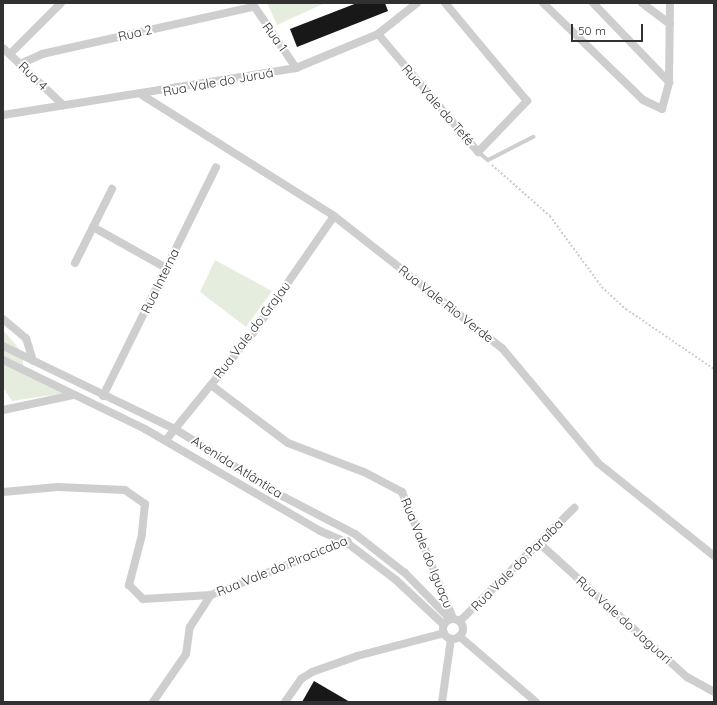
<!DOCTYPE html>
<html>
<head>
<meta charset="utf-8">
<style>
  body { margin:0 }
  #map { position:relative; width:717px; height:705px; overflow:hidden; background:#fff; font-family:Quicksand,sans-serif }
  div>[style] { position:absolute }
  .green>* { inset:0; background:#e5eede }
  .building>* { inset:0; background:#181818 }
  .path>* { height:1.5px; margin-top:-0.75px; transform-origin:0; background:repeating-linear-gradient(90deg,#cecece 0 2px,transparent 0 4px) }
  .lane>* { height:4px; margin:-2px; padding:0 2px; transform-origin:2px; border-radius:2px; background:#cecece }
  .street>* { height:8px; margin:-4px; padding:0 4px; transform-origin:4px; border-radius:4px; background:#cecece }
  .street>.ring { margin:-4px; padding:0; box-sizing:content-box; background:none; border:8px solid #cecece; border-radius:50% }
  span { translate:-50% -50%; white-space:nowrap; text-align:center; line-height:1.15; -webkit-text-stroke:4px #fff; paint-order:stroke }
  .street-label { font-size:13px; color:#313131 }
  .frame { position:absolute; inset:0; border:4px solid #313131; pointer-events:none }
  .scale { position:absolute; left:571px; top:24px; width:72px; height:18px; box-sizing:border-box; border:2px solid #313131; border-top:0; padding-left:5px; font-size:12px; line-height:14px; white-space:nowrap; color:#313131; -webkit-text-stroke:3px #fff; paint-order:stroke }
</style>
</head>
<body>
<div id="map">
  <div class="green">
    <i style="clip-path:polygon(267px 3px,325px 3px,277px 25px)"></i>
    <i style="clip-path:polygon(215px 260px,272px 291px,246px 327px,200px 292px)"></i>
    <i style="clip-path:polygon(3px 330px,22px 352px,24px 371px,66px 393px,12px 401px,3px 388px)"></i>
  </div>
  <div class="building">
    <i style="clip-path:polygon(357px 3px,385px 3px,388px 11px,297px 47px,290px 29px)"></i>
    <i style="clip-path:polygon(314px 681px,350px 702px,302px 702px)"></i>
  </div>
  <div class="path">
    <i style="left:492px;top:165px;width:77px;rotate:41.3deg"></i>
    <i style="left:550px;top:216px;width:88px;rotate:53.8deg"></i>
    <i style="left:602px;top:287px;width:33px;rotate:43deg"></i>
    <i style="left:626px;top:309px;width:107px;rotate:34.3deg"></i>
  </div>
  <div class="lane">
    <i style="left:478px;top:152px;width:13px;rotate:39deg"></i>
    <i style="left:488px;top:160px;width:51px;rotate:-27.1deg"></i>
  </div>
  <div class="street">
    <i style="left:252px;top:3px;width:78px;rotate:55.9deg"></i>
    <i style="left:543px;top:3px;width:139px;rotate:44.1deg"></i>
    <i style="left:643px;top:100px;width:21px;rotate:25deg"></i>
    <i style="left:662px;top:109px;width:28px;rotate:-75deg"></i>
    <i style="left:669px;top:82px;width:79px;rotate:-89.3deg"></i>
    <i style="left:593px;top:3px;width:110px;rotate:46.1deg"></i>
    <i style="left:642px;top:3px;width:35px;rotate:37deg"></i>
    <i style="left:378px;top:34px;width:155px;rotate:49.7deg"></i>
    <i style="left:478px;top:152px;width:71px;rotate:-46.1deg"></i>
    <i style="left:527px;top:101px;width:128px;rotate:-129.9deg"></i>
    <i style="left:3px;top:48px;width:83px;rotate:43.5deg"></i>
    <i style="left:10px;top:54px;width:72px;rotate:-45deg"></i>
    <i style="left:20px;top:64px;width:24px;rotate:-24deg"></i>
    <i style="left:42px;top:54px;width:215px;rotate:-12.6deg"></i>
    <i style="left:142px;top:95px;width:227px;rotate:32.2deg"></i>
    <i style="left:334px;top:216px;width:214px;rotate:38.2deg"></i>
    <i style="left:502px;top:348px;width:150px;rotate:50.1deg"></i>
    <i style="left:598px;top:463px;width:149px;rotate:38.7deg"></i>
    <i style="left:3px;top:115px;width:297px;rotate:-9.1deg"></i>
    <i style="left:296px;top:68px;width:89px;rotate:-22.5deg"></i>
    <i style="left:378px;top:34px;width:50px;rotate:-38.5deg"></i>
    <i style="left:93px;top:227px;width:84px;rotate:29.3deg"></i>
    <i style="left:75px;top:263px;width:83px;rotate:-63.4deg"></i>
    <i style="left:3px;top:319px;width:30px;rotate:40deg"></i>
    <i style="left:26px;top:338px;width:24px;rotate:73deg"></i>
    <i style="left:3px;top:346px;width:191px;rotate:25.8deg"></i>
    <i style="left:175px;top:429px;width:128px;rotate:32deg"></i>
    <i style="left:284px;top:497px;width:80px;rotate:27.5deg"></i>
    <i style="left:355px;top:534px;width:63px;rotate:38deg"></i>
    <i style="left:405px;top:573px;width:64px;rotate:45.6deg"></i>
    <i style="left:3px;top:360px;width:158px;rotate:25.9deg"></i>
    <i style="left:145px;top:429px;width:203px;rotate:30.2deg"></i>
    <i style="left:320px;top:531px;width:28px;rotate:23deg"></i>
    <i style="left:346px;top:542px;width:63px;rotate:37.2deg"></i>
    <i style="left:396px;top:580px;width:64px;rotate:43.1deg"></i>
    <i style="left:211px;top:385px;width:96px;rotate:37deg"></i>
    <i style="left:288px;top:443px;width:81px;rotate:20.9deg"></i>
    <i style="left:364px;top:472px;width:43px;rotate:27.8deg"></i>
    <i style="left:402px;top:492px;width:136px;rotate:68deg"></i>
    <i style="left:103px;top:396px;width:255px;rotate:-63.7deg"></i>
    <i style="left:3px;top:410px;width:73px;rotate:-11.9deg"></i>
    <i style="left:166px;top:440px;width:138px;rotate:-50.9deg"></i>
    <i style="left:253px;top:333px;width:142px;rotate:-55.3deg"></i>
    <i style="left:3px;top:492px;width:55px;rotate:-5.2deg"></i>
    <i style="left:58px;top:487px;width:67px;rotate:2.6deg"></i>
    <i style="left:125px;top:490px;width:24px;rotate:35deg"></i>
    <i style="left:145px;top:504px;width:31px;rotate:96deg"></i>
    <i style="left:142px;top:535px;width:52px;rotate:104.6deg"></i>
    <i style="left:129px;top:585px;width:20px;rotate:45deg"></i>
    <i style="left:143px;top:599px;width:68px;rotate:-3.4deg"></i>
    <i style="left:539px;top:543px;width:200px;rotate:42.2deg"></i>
    <i style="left:687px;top:677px;width:31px;rotate:29deg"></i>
    <i class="ring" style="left:443px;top:619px;width:12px;height:12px"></i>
    <i style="left:460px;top:621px;width:161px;rotate:-44.7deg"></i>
    <i style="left:459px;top:636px;width:101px;rotate:40.6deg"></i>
    <i style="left:153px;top:702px;width:58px;rotate:-55.5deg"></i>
    <i style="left:186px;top:654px;width:27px;rotate:-82deg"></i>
    <i style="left:190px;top:627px;width:38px;rotate:-57deg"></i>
    <i style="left:211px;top:595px;width:147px;rotate:-21.5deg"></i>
    <i style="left:285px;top:702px;width:28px;rotate:-55deg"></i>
    <i style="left:301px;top:679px;width:13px;rotate:-32deg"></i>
    <i style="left:312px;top:672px;width:48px;rotate:-19.6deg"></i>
    <i style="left:357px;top:656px;width:90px;rotate:-14.8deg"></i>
    <i style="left:442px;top:702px;width:64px;rotate:-81.9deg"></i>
  </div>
  <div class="street-label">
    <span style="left:135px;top:33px;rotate:-13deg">Rua 2</span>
    <span style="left:275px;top:37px;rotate:54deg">Rua 1</span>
    <span style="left:33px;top:76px;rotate:44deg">Rua 4</span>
    <span style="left:218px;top:82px;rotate:-10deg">Rua Vale do Juruá</span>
    <span style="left:438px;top:105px;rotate:49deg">Rua Vale do Tefé</span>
    <span style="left:160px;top:281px;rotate:-64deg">Rua Interna</span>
    <span style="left:446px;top:304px;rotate:38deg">Rua Vale Rio Verde</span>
    <span style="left:252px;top:330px;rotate:-53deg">Rua Vale do Grajau</span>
    <span style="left:237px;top:467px;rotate:32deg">Avenida Atlântica</span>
    <span style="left:427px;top:553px;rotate:68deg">Rua Vale do Iguaçu</span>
    <span style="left:517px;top:565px;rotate:-45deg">Rua Vale do Paraíba</span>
    <span style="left:282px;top:566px;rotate:-22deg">Rua Vale do Piracicaba</span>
    <span style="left:624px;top:620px;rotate:42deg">Rua Vale do Jaguari</span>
  </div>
  <div class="frame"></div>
  <div class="scale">50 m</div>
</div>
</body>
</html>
